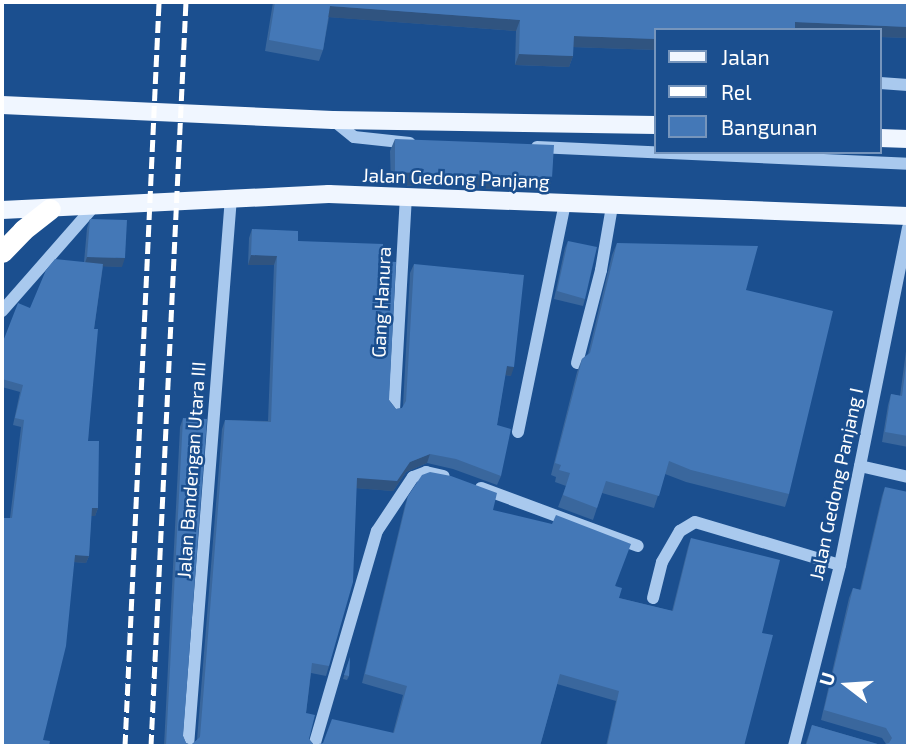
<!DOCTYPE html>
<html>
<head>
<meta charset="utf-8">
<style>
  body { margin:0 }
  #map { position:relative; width:910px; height:748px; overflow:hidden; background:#1b4f8f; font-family:"Exo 2",sans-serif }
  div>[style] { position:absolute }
  .minor>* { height:12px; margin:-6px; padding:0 6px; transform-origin:6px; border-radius:6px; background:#a9c9ee }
  .major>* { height:18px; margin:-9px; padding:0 9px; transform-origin:9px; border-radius:9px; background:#f0f6ff }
  .highway>* { height:21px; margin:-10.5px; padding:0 10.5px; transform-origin:10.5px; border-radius:10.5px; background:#fff }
  .rail>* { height:5px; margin-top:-2.5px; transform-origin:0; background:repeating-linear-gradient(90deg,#fff 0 12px,transparent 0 17px) }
  .wall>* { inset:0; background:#3a679d }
  .shaded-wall>* { inset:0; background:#305480 }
  .building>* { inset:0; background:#4478b7 }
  span { translate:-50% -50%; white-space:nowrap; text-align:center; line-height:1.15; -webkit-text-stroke:5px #1b4f8f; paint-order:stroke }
  .street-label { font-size:19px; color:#fff }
  .frame { position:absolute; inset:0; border:4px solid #fff; pointer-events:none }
  .legend { position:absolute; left:654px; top:28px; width:228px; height:126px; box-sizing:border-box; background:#1b4f8f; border:2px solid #7695bc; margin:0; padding:9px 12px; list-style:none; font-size:21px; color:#fff }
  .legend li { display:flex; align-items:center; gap:14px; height:35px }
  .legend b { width:35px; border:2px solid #7695bc }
  .north { position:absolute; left:812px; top:650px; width:70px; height:70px; -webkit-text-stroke:5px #1b4f8f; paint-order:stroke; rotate:287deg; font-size:19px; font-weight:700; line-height:28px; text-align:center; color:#fff }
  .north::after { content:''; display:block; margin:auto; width:24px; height:32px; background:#fff; clip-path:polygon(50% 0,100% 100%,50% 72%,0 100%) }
</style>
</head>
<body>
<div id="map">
  <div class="minor">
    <i style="left:880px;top:83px;width:28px;rotate:4deg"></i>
    <i style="left:333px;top:120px;width:27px;rotate:39deg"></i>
    <i style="left:354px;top:137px;width:56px;rotate:6.1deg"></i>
    <i style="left:537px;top:147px;width:371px;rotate:2.6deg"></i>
    <i style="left:2px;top:311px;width:141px;rotate:-48.7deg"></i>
    <i style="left:577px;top:363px;width:96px;rotate:-75.5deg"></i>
    <i style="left:601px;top:270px;width:65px;rotate:-80.2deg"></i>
    <i style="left:394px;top:410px;width:213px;rotate:-86.8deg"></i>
    <i style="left:518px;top:432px;width:233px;rotate:-78.4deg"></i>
    <i style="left:860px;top:466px;width:49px;rotate:12.9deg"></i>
    <i style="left:481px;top:488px;width:167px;rotate:20.3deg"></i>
    <i style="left:653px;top:598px;width:37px;rotate:-76deg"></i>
    <i style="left:662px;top:562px;width:36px;rotate:-60deg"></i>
    <i style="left:680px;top:531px;width:17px;rotate:-31deg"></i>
    <i style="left:695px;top:522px;width:151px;rotate:16.5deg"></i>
    <i style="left:188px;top:746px;width:551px;rotate:-85.52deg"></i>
    <i style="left:314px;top:746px;width:224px;rotate:-73.7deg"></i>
    <i style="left:377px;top:531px;width:65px;rotate:-56.3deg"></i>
    <i style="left:413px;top:477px;width:14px;rotate:-21deg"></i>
    <i style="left:426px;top:472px;width:18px;rotate:13deg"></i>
    <i style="left:794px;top:746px;width:187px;rotate:-75.7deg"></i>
    <i style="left:840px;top:565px;width:344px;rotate:-78.6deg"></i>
  </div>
  <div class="major">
    <i style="left:2px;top:105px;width:331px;rotate:2.6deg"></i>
    <i style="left:333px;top:120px;width:323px;rotate:0.9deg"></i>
    <i style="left:880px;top:138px;width:28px;rotate:2deg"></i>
    <i style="left:2px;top:210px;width:327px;rotate:-2.8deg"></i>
    <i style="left:329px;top:194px;width:579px;rotate:2.18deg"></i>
  </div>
  <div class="highway">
    <i style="left:2px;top:252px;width:30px;rotate:-46deg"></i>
    <i style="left:23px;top:230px;width:34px;rotate:-38deg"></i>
  </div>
  <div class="rail">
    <i style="left:125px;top:746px;width:745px;rotate:-87.38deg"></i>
    <i style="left:151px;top:746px;width:745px;rotate:-87.31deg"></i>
  </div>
  <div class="wall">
    <i style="clip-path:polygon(273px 2px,908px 2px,908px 38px,880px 37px,880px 30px,656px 30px,656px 50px,573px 47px,573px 56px,569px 67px,515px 65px,516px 31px,329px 17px,323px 50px,319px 61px,265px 51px)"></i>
    <i style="clip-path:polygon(395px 139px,552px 178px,548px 191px,391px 185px,390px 151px)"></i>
    <i style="clip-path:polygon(90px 219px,122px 267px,103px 266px,94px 329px,88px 441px,98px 508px,95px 516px,91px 516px,89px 556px,86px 563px,74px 562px,2px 746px,10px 518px,21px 427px,13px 425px,20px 392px,2px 387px,2px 344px,30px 308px,84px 262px,87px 228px)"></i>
    <i style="clip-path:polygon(252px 229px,298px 241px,383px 261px,389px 400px,396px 409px,402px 408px,403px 406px,410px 273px,414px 264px,511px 376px,505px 375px,497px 425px,501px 476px,497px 485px,453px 469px,427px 463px,406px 472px,393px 491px,356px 488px,329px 666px,326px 676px,311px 673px,306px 713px,309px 739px,314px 745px,393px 733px,403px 695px,362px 683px,405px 505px,408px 496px,493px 510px,616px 586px,619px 598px,672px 611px,688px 547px,691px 538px,762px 633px,744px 746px,606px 746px,616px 701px,557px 684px,540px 746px,164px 746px,180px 427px,183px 418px,183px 736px,186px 743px,191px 745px,197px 740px,222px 429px,225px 420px,268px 421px,274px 265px,248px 265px,249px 238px)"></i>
    <i style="clip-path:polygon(568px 241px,585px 299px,583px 306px,554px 299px,565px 248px)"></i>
    <i style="clip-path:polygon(617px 243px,746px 290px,789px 494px,785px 507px,686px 482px,665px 474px,654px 508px,602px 493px,593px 520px,558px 507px,566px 486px,555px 482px,556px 477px,551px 475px,577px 372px,582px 359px,588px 354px,612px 255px)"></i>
    <i style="clip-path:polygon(908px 336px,908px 447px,882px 442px,888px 405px,891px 394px,900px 396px)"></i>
    <i style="clip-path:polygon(885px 487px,908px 746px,805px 746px,812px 725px,881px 745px,886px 744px,882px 738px,821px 720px,849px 598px,853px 588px,860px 590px,882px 496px)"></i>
    <i style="clip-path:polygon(350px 657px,349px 676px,347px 680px,343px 679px)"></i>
  </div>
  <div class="shaded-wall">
    <i style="clip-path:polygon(330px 6px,520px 20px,516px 31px,326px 17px)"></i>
    <i style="clip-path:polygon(795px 22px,908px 27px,908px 38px,880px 37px,880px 30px,792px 30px)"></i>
    <i style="clip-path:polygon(574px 36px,656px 39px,656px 50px,570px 47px)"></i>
    <i style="clip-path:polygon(519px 54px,573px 56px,569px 67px,515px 65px)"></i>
    <i style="clip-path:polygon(395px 172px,552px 178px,548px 191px,391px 185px)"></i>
    <i style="clip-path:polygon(251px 255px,277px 256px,274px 265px,248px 265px)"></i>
    <i style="clip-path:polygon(87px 257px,125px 258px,122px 267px,84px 266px)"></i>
    <i style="clip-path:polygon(507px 366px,514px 367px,511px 376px,504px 375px)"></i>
    <i style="clip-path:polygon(430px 454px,427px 463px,406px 472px,393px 491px,353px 488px,357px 478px,410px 462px)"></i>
    <i style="clip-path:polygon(92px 508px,98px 508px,95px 516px,89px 516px)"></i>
    <i style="clip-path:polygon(75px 555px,89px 556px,86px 563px,73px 562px)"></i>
  </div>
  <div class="building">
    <i style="clip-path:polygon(275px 2px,908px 2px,908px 27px,795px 22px,795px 30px,656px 30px,656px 39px,574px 36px,573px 56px,519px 54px,520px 20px,330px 6px,323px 50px,269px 40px)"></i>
    <i style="clip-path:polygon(395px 139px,554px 145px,552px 178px,395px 172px)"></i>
    <i style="clip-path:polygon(90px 219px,127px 220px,125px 258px,87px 257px)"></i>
    <i style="clip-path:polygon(252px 229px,298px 231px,298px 241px,383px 244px,383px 261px,396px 262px,389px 400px,396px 409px,402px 408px,406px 401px,414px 264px,524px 275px,514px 367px,507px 366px,497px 425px,511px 429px,501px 476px,456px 459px,430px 454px,410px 462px,397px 481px,357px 478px,353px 582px,329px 666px,312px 663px,306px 713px,315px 715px,309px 739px,314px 745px,323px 743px,332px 719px,394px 733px,407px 686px,365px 674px,408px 496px,422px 475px,430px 472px,451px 476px,497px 493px,493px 510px,552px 524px,556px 515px,631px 544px,615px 586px,622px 588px,619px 598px,673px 611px,691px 538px,780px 560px,762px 633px,773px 635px,744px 746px,607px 746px,619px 691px,560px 674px,540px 746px,166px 746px,183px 418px,207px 419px,183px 736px,186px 743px,191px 745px,200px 737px,225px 420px,271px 422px,277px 256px,251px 255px)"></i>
    <i style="clip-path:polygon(568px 241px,597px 247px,585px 299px,557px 291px)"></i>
    <i style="clip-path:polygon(617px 243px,758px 246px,746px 290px,833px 311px,789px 494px,691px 470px,669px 461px,659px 496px,606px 481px,597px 508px,563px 495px,570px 473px,559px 470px,561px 465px,555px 463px,582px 359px,590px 353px)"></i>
    <i style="clip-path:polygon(55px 259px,103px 264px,94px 329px,98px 329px,88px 441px,99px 441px,98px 508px,92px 508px,89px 556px,75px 555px,66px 646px,43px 740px,50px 741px,49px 746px,2px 746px,2px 518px,12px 518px,24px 420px,15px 418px,23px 385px,2px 379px,2px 344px,18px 303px,30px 308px,46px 270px)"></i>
    <i style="clip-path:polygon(908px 349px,908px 436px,885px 432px,891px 394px,902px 396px)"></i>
    <i style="clip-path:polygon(885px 487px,908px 492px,908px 746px,806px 746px,812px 725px,881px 745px,889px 743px,892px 738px,886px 728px,824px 710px,853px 588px,861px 590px)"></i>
    <i style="clip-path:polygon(350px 657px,349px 676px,344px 675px)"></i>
  </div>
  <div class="street-label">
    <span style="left:456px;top:178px;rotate:2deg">Jalan Gedong Panjang</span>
    <span style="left:381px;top:302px;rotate:-87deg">Gang Hanura</span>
    <span style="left:191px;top:470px;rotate:-86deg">Jalan Bandengan Utara III</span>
    <span style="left:836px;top:484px;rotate:-78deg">Jalan Gedong Panjang I</span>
  </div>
  <div class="frame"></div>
  <ul class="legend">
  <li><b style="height:9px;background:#f0f6ff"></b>Jalan</li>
  <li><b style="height:9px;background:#fff"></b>Rel</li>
  <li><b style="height:19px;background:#4478b7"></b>Bangunan</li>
  </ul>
  <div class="north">U</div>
</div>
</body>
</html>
